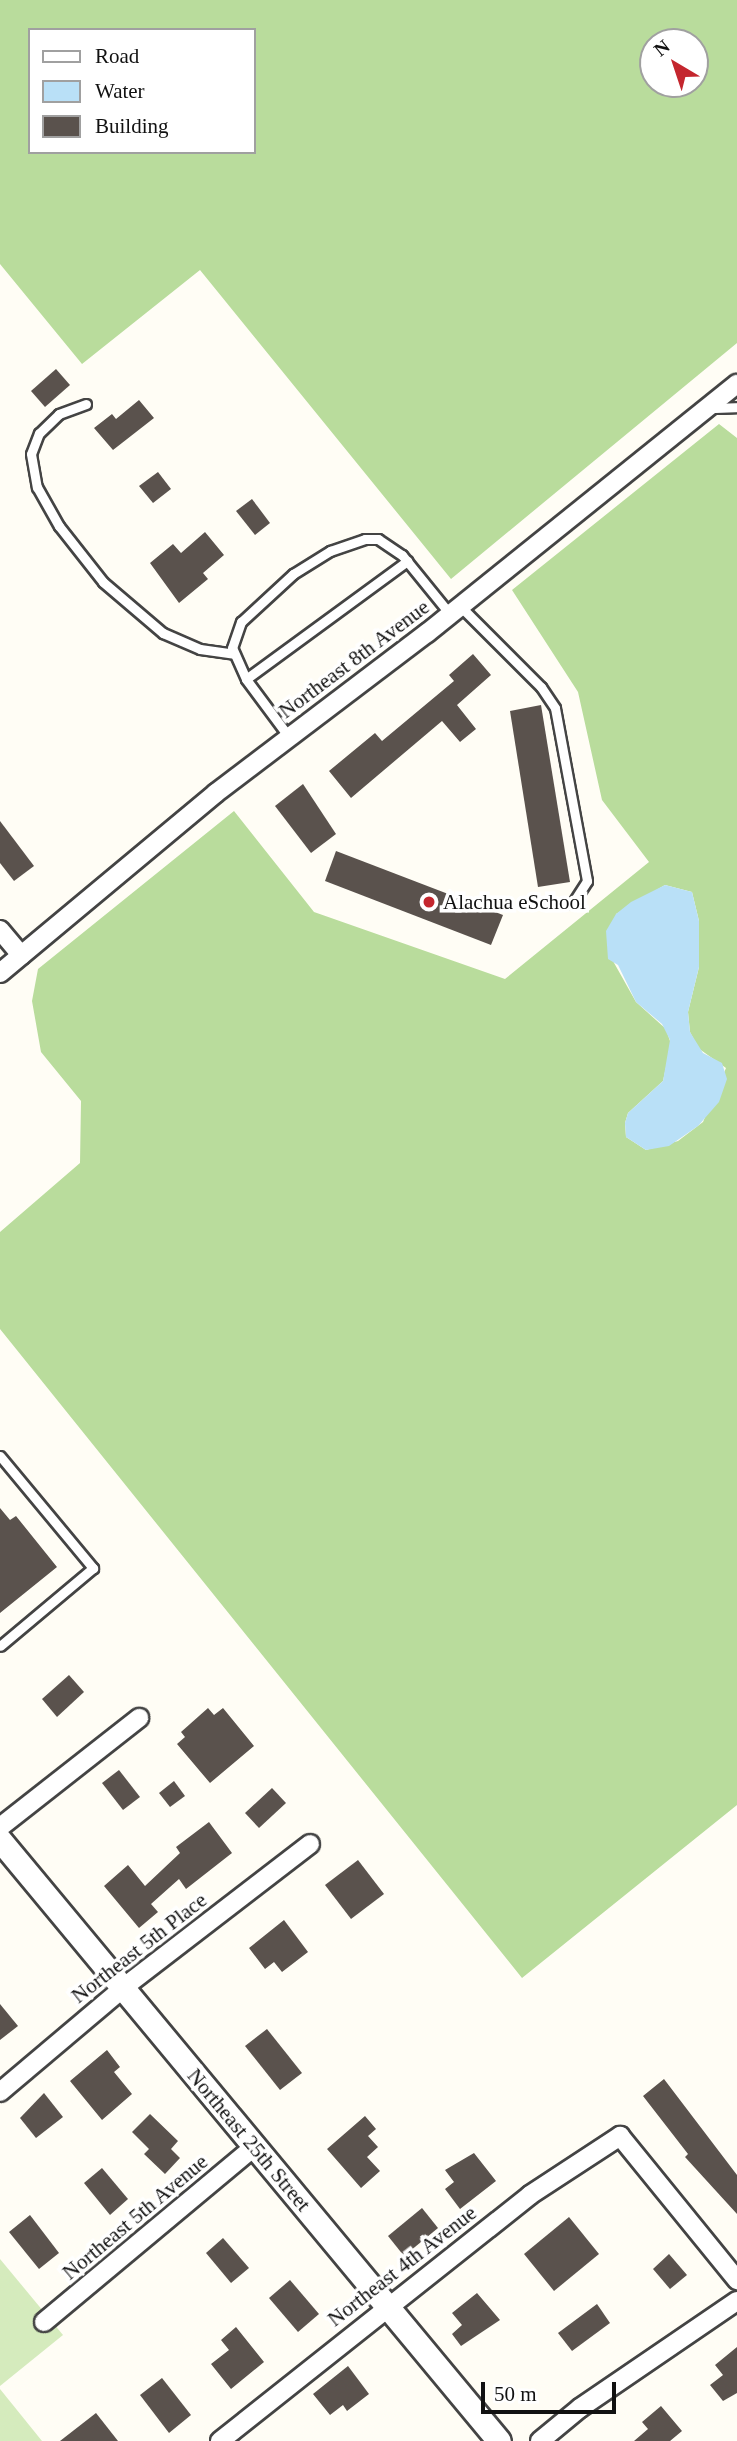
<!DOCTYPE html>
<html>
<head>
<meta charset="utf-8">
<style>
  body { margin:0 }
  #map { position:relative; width:737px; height:2441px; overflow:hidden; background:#fffdf5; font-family:"Times New Roman",serif }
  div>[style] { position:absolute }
  .green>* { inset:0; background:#d5ebbd }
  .forest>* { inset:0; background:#b9dc9c }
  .water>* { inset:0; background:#b9e0f7 }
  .building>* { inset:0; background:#5a524d }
  .roads { filter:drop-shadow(2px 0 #444) drop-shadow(-2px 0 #444) drop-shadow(0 2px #444) drop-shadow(0 -2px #444) }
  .service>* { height:9px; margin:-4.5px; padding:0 4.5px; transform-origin:4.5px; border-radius:4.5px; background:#fff }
  .minor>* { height:18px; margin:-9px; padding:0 9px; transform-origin:9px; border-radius:9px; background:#fff }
  .tertiary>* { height:23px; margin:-11.5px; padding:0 11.5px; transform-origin:11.5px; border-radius:11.5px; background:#fff }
  .dots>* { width:19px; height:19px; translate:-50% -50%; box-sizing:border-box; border:4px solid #fff; border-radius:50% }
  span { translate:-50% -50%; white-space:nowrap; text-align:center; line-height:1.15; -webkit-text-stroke:7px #fff; paint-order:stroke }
  .street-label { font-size:21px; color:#111 }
  .poi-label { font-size:21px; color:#111 }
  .left { translate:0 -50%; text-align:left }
  .legend { position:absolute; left:28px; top:28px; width:228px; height:126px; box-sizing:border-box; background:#fff; border:2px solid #a0a0a0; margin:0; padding:9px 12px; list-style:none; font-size:21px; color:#111 }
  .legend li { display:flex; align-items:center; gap:14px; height:35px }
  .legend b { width:35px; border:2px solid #a0a0a0 }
  .north { position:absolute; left:639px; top:28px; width:70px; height:70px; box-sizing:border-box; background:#fff; border:2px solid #a0a0a0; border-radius:50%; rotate:321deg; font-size:19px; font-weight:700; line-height:28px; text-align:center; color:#111 }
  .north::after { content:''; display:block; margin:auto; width:24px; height:32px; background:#c4262e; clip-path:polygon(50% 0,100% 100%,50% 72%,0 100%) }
  .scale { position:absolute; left:481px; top:2382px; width:135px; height:32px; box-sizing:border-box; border:4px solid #111; border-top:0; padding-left:9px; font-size:21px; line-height:24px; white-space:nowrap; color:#111; -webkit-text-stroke:5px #fff; paint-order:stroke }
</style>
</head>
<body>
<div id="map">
  <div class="green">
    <i style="clip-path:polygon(0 2259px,63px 2335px,0 2386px)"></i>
    <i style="clip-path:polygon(0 2389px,42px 2441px,0 2441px)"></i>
  </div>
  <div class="forest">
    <i style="clip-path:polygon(evenodd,0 0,737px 0,737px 343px,451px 579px,200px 270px,82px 364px,0 264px,0 0,30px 30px,254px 30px,254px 152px,30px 152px,30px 30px,0 0,653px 42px,695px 42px,695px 84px,653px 84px,653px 42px)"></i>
    <i style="clip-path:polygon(evenodd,719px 424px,737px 438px,737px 1805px,522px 1978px,0 1329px,0 1232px,80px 1163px,81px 1101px,41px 1052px,32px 1001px,38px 969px,234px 811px,314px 912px,505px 979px,649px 862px,602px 800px,578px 692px,512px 590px,719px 424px,665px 885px,692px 892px,699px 921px,699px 967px,688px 1012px,690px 1032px,698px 1048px,726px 1068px,703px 1122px,678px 1141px,646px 1150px,626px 1137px,625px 1123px,628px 1113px,663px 1081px,671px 1044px,666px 1029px,636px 1002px,613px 961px,616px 914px,665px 885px)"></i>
  </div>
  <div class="water">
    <i style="clip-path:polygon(665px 885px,692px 892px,699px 921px,699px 967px,688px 1012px,690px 1032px,703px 1053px,722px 1063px,727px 1079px,719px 1102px,698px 1126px,669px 1146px,646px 1150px,626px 1137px,625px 1123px,628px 1113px,663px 1081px,670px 1040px,662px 1024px,636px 1002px,618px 965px,608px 959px,606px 931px,616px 914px,631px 902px)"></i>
  </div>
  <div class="building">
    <i style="clip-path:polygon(56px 369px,70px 385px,45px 407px,31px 391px)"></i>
    <i style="clip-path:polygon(139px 400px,154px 418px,113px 450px,94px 428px,112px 414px,116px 419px)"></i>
    <i style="clip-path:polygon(158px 472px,171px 489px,153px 503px,139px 486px)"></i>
    <i style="clip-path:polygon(252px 499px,270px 523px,255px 535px,236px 511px)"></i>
    <i style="clip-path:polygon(205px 532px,224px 555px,203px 573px,208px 579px,179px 603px,150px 563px,173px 544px,181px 553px)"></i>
    <i style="clip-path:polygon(473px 654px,491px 675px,457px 705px,476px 729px,460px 742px,442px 721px,351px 798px,329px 771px,375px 733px,382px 741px,454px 681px,449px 675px)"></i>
    <i style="clip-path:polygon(541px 705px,570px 882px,538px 887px,510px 711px)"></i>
    <i style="clip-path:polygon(303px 784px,336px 834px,311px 853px,275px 806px)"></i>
    <i style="clip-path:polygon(0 821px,34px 866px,14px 881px,0 863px)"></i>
    <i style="clip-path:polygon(336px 851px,503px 915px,491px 945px,325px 881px)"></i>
    <i style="clip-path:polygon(0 1508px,10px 1520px,16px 1516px,57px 1567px,0 1613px)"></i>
    <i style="clip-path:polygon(69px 1675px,84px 1692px,57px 1717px,42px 1699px)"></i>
    <i style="clip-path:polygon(208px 1708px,214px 1715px,223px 1708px,254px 1746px,210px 1783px,177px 1744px,185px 1737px,181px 1732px)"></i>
    <i style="clip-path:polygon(119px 1770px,140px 1797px,123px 1810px,102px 1783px)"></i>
    <i style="clip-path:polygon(174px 1781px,185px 1796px,170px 1807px,159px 1793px)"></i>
    <i style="clip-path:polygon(272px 1788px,286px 1803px,259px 1828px,245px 1813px)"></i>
    <i style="clip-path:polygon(209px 1822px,232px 1853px,186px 1889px,179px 1879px,151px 1904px,158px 1912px,139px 1928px,104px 1886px,128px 1865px,145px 1886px,180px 1853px,176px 1847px)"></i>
    <i style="clip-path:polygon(358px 1860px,384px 1894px,351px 1919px,325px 1885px)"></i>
    <i style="clip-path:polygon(284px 1920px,308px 1952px,282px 1972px,274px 1962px,265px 1969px,249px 1948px)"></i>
    <i style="clip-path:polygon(0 2004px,18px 2026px,0 2040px)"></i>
    <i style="clip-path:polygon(267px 2029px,302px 2073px,280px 2090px,245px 2046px)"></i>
    <i style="clip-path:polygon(107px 2050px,120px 2067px,114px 2072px,132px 2094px,102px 2120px,70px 2081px)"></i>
    <i style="clip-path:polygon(664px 2079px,737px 2175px,737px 2214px,685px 2157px,688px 2154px,643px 2096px)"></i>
    <i style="clip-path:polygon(44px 2093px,63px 2117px,36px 2138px,20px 2118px)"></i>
    <i style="clip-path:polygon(150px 2114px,178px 2141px,171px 2149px,180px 2158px,165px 2174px,144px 2154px,149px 2149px,132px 2132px)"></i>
    <i style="clip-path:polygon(365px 2116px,376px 2129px,368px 2136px,378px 2147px,367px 2157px,380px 2171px,361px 2188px,327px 2149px)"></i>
    <i style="clip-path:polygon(474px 2153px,496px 2181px,460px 2209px,445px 2189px,454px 2182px,445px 2170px)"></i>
    <i style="clip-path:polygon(102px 2168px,128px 2199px,110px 2215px,84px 2183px)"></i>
    <i style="clip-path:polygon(422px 2208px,438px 2228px,404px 2256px,388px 2236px)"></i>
    <i style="clip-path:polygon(30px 2215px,59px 2253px,39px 2269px,9px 2232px)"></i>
    <i style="clip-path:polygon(569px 2217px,599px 2254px,554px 2291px,524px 2254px)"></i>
    <i style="clip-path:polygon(223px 2238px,249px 2268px,231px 2283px,206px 2253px)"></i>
    <i style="clip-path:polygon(669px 2254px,687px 2275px,670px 2289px,653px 2269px)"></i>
    <i style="clip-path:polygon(290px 2280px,319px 2314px,298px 2332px,269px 2298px)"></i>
    <i style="clip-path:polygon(477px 2293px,500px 2320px,461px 2346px,452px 2334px,462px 2325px,452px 2313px)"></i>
    <i style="clip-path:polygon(597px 2304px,610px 2323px,572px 2351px,558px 2333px)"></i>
    <i style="clip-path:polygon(236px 2327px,264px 2362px,231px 2389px,211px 2364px,229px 2350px,221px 2340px)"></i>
    <i style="clip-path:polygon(737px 2347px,737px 2393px,723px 2401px,710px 2385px,723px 2375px,715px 2365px)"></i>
    <i style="clip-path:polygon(348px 2366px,369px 2394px,347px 2411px,343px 2405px,330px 2415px,313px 2394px)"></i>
    <i style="clip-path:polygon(162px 2378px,191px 2415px,169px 2433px,140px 2395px)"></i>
    <i style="clip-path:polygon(661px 2406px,682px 2431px,670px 2441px,634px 2441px,648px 2429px,642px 2422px)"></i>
    <i style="clip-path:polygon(96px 2413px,118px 2441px,60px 2441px)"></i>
  </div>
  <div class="roads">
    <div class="service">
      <i style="left:86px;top:404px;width:29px;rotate:160deg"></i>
      <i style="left:59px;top:414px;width:28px;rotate:136deg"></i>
      <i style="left:39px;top:433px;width:22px;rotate:111deg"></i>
      <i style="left:31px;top:454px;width:34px;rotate:80deg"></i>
      <i style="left:37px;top:487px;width:45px;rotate:60.6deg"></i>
      <i style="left:59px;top:526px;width:71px;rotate:51.8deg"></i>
      <i style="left:103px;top:582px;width:79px;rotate:40.4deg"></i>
      <i style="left:163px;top:633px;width:40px;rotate:23.4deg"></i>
      <i style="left:200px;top:649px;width:34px;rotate:8deg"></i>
      <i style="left:713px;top:408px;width:24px;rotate:-2deg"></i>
      <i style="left:460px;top:606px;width:115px;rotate:45deg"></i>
      <i style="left:541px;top:687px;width:25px;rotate:56deg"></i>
      <i style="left:555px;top:708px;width:176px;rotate:79.5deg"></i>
      <i style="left:587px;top:881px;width:27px;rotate:123deg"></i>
      <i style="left:246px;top:679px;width:200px;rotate:-36.2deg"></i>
      <i style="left:289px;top:737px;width:72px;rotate:-126.6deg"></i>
      <i style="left:246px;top:679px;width:34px;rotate:-114deg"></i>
      <i style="left:232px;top:648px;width:28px;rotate:-71deg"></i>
      <i style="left:241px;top:622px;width:71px;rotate:-42.7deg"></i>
      <i style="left:293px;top:574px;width:44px;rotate:-31.9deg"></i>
      <i style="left:330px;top:551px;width:37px;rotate:-19deg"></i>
      <i style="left:365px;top:539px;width:13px"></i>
      <i style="left:378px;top:539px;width:29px;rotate:34deg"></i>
      <i style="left:402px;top:555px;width:76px;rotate:50.9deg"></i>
      <i style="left:0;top:1456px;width:146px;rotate:50.3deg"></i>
      <i style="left:93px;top:1568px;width:121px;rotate:140deg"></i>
    </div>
    <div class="minor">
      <i style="left:0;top:930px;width:33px;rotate:50deg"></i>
      <i style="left:0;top:973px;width:281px;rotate:-39.8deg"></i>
      <i style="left:216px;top:793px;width:265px;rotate:-37.2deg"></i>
      <i style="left:427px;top:633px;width:398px;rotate:-38.8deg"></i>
      <i style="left:0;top:1827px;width:177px;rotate:-38.1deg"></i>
      <i style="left:0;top:2092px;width:161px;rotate:-40.2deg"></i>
      <i style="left:123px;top:1988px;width:236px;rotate:-37.6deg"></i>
      <i style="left:44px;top:2322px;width:275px;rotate:-39.8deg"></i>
      <i style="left:220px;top:2441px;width:396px;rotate:-38.4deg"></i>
      <i style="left:530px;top:2195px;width:108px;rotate:-33.2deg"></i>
      <i style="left:620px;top:2136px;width:186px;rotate:50.9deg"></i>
      <i style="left:540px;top:2441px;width:52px;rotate:-39.5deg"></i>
      <i style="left:580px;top:2408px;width:190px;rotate:-34.3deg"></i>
    </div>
    <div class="tertiary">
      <i style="left:0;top:1840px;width:781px;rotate:50.3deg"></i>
    </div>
  </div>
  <div class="dots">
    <i style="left:429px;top:902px;background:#c4262e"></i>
  </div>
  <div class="street-label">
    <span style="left:354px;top:659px;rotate:-37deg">Northeast 8th Avenue</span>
    <span style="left:139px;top:1948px;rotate:-38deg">Northeast 5th Place</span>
    <span style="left:249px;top:2140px;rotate:50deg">Northeast 25th Street</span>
    <span style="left:135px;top:2217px;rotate:-40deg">Northeast 5th Avenue</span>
    <span style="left:402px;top:2266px;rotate:-38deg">Northeast 4th Avenue</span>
  </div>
  <div class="poi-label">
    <span class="left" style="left:443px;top:902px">Alachua eSchool</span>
  </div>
  <ul class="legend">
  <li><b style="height:9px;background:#fff"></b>Road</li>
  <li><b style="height:19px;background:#b9e0f7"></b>Water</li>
  <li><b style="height:19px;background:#5a524d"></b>Building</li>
  </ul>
  <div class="north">N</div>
  <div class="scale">50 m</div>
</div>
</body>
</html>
